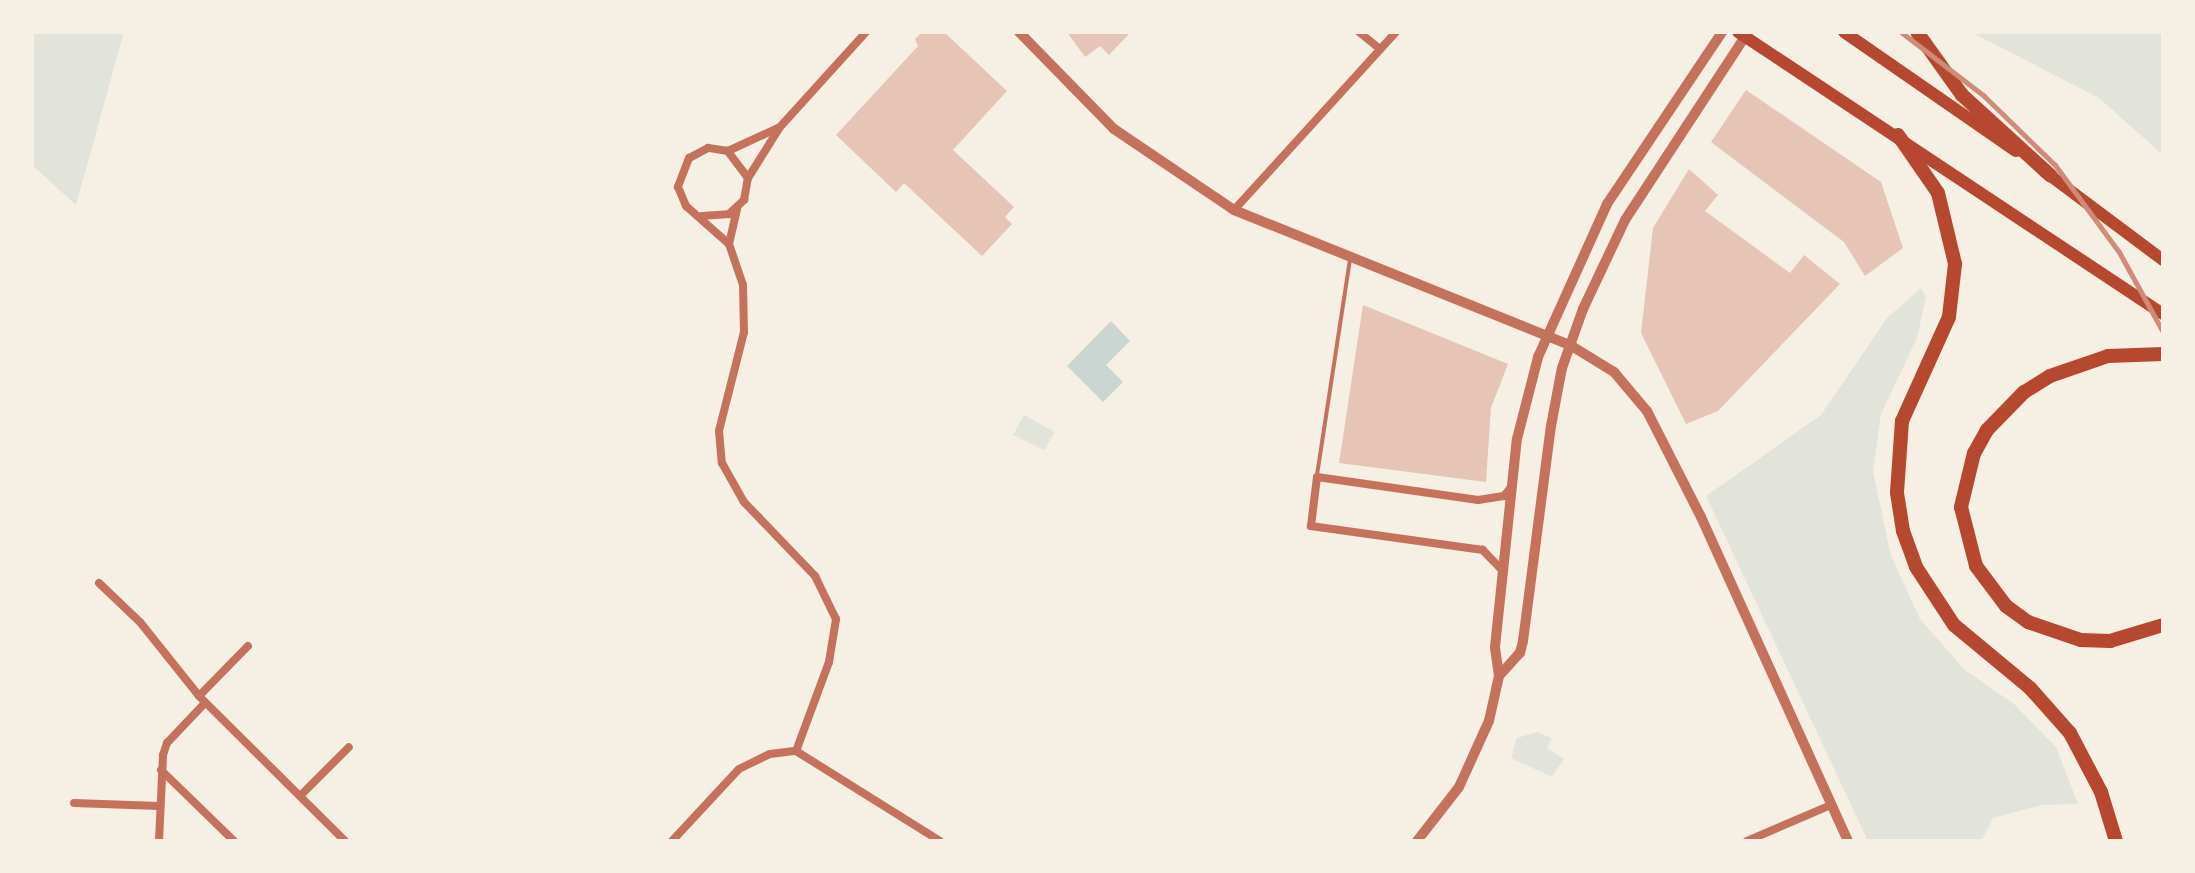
<!DOCTYPE html>
<html>
<head>
<meta charset="utf-8">
<style>
  body { margin:0 }
  #map { position:relative; width:2195px; height:873px; overflow:hidden; background:#f6efe4; font-family:Literata,serif }
  div>[style] { position:absolute }
  .green>* { inset:0; background:#e2e4dc }
  .water>* { inset:0; background:#c9d6d2 }
  .building>* { inset:0; background:#e6c5b7 }
  .service>* { height:4px; margin:-2px; padding:0 2px; transform-origin:2px; border-radius:2px; background:#c5725c }
  .minor>* { height:8px; margin:-4px; padding:0 4px; transform-origin:4px; border-radius:4px; background:#c5725c }
  .tertiary>* { height:10px; margin:-5px; padding:0 5px; transform-origin:5px; border-radius:5px; background:#c5725c }
  .primary>* { height:12px; margin:-6px; padding:0 6px; transform-origin:6px; border-radius:6px; background:#b5482f }
  .motorway>* { height:14px; margin:-7px; padding:0 7px; transform-origin:7px; border-radius:7px; background:#b5482f }
  .rail>* { height:5px; margin:-2.5px; padding:0 2.5px; transform-origin:2.5px; border-radius:2.5px; background:#cf8b77 }
  span { translate:-50% -50%; white-space:nowrap; text-align:center; line-height:1.15; -webkit-text-stroke:6px #f6efe4; paint-order:stroke }
  .frame { position:absolute; inset:0; border:34px solid #f6efe4; pointer-events:none }
</style>
</head>
<body>
<div id="map">
  <div class="green">
    <i style="clip-path:polygon(32px 32px,124px 32px,76px 205px,32px 165px)"></i>
    <i style="clip-path:polygon(1971px 32px,2163px 32px,2163px 155px,2099px 98px)"></i>
    <i style="clip-path:polygon(1921px 288px,1926px 297px,1917px 338px,1881px 414px,1873px 471px,1891px 556px,1920px 619px,1965px 670px,2014px 704px,2056px 747px,2078px 804px,2042px 805px,1993px 818px,1981px 841px,1868px 841px,1706px 496px,1821px 415px,1887px 318px)"></i>
    <i style="clip-path:polygon(1024px 415px,1055px 432px,1044px 450px,1013px 435px)"></i>
    <i style="clip-path:polygon(1537px 732px,1552px 738px,1547px 748px,1564px 759px,1552px 777px,1511px 758px,1517px 738px)"></i>
  </div>
  <div class="water">
    <i style="clip-path:polygon(1111px 321px,1130px 341px,1106px 365px,1123px 382px,1103px 402px,1067px 366px)"></i>
  </div>
  <div class="building">
    <i style="clip-path:polygon(922px 32px,944px 32px,1007px 91px,953px 150px,1014px 207px,1005px 217px,1012px 224px,982px 256px,904px 183px,896px 192px,836px 135px,918px 46px,915px 39px)"></i>
    <i style="clip-path:polygon(1067px 32px,1131px 32px,1109px 55px,1100px 46px,1085px 57px)"></i>
    <i style="clip-path:polygon(1746px 90px,1881px 182px,1903px 248px,1865px 276px,1844px 242px,1711px 142px)"></i>
    <i style="clip-path:polygon(1689px 169px,1718px 195px,1705px 211px,1790px 273px,1804px 255px,1840px 284px,1718px 411px,1686px 424px,1641px 333px,1653px 228px)"></i>
    <i style="clip-path:polygon(1363px 305px,1508px 364px,1491px 408px,1486px 482px,1339px 463px)"></i>
  </div>
  <div class="service">
    <i style="left:1317px;top:475px;width:219px;rotate:-81.3deg"></i>
  </div>
  <div class="minor">
    <i style="left:1359px;top:32px;width:27px;rotate:39deg"></i>
    <i style="left:728px;top:151px;width:57px;rotate:-24.8deg"></i>
    <i style="left:748px;top:178px;width:60px;rotate:-57.9deg"></i>
    <i style="left:780px;top:127px;width:128px;rotate:-47.8deg"></i>
    <i style="left:1234px;top:210px;width:241px;rotate:-47.7deg"></i>
    <i style="left:702px;top:216px;width:27px;rotate:-4deg"></i>
    <i style="left:729px;top:214px;width:21px;rotate:-43deg"></i>
    <i style="left:744px;top:200px;width:22px;rotate:-80deg"></i>
    <i style="left:748px;top:178px;width:34px;rotate:-127deg"></i>
    <i style="left:728px;top:151px;width:20px;rotate:-171deg"></i>
    <i style="left:708px;top:148px;width:21px;rotate:152deg"></i>
    <i style="left:689px;top:158px;width:31px;rotate:111deg"></i>
    <i style="left:678px;top:187px;width:21px;rotate:67deg"></i>
    <i style="left:686px;top:206px;width:57px;rotate:41.5deg"></i>
    <i style="left:729px;top:244px;width:43px;rotate:71.1deg"></i>
    <i style="left:743px;top:285px;width:47px;rotate:88.8deg"></i>
    <i style="left:744px;top:332px;width:102px;rotate:104.2deg"></i>
    <i style="left:719px;top:431px;width:32px;rotate:85deg"></i>
    <i style="left:722px;top:463px;width:45px;rotate:60.6deg"></i>
    <i style="left:744px;top:502px;width:103px;rotate:46.2deg"></i>
    <i style="left:815px;top:576px;width:48px;rotate:64deg"></i>
    <i style="left:836px;top:619px;width:44px;rotate:99.2deg"></i>
    <i style="left:829px;top:662px;width:95px;rotate:110.3deg"></i>
    <i style="left:729px;top:244px;width:36px;rotate:-77deg"></i>
    <i style="left:1502px;top:570px;width:28px;rotate:-134deg"></i>
    <i style="left:1483px;top:550px;width:174px;rotate:-172.1deg"></i>
    <i style="left:1311px;top:526px;width:49px;rotate:-83deg"></i>
    <i style="left:1317px;top:477px;width:163px;rotate:8.1deg"></i>
    <i style="left:1478px;top:500px;width:26px;rotate:-9deg"></i>
    <i style="left:1504px;top:496px;width:14px;rotate:-51deg"></i>
    <i style="left:99px;top:583px;width:57px;rotate:43.6deg"></i>
    <i style="left:140px;top:622px;width:95px;rotate:51.4deg"></i>
    <i style="left:199px;top:696px;width:206px;rotate:44.8deg"></i>
    <i style="left:199px;top:696px;width:70px;rotate:-45.6deg"></i>
    <i style="left:161px;top:770px;width:102px;rotate:44.2deg"></i>
    <i style="left:300px;top:796px;width:69px;rotate:-45deg"></i>
    <i style="left:74px;top:803px;width:85px;rotate:2deg"></i>
    <i style="left:159px;top:841px;width:86px;rotate:-87.3deg"></i>
    <i style="left:163px;top:755px;width:13px;rotate:-72deg"></i>
    <i style="left:167px;top:743px;width:55px;rotate:-46.5deg"></i>
    <i style="left:672px;top:841px;width:98px;rotate:-47.1deg"></i>
    <i style="left:739px;top:769px;width:34px;rotate:-26deg"></i>
    <i style="left:770px;top:754px;width:26px;rotate:-7deg"></i>
    <i style="left:796px;top:751px;width:170px;rotate:32deg"></i>
    <i style="left:1747px;top:841px;width:91px;rotate:-23.2deg"></i>
  </div>
  <div class="tertiary">
    <i style="left:1019px;top:32px;width:136px;rotate:45.6deg"></i>
    <i style="left:1114px;top:129px;width:145px;rotate:34deg"></i>
    <i style="left:1234px;top:210px;width:362px;rotate:21.9deg"></i>
    <i style="left:1570px;top:345px;width:52px;rotate:31.5deg"></i>
    <i style="left:1614px;top:372px;width:51px;rotate:49.8deg"></i>
    <i style="left:1647px;top:411px;width:119px;rotate:63deg"></i>
    <i style="left:1701px;top:517px;width:356px;rotate:65.6deg"></i>
    <i style="left:1499px;top:676px;width:31px;rotate:-48deg"></i>
    <i style="left:1520px;top:653px;width:12px;rotate:-76deg"></i>
    <i style="left:1523px;top:641px;width:217px;rotate:-82.6deg"></i>
    <i style="left:1551px;top:426px;width:59px;rotate:-79.3deg"></i>
    <i style="left:1562px;top:368px;width:63px;rotate:-70.4deg"></i>
    <i style="left:1583px;top:309px;width:98px;rotate:-64.7deg"></i>
    <i style="left:1625px;top:220px;width:225px;rotate:-56.8deg"></i>
    <i style="left:1417px;top:841px;width:68px;rotate:-52.1deg"></i>
    <i style="left:1459px;top:787px;width:72px;rotate:-65.6deg"></i>
    <i style="left:1489px;top:721px;width:46px;rotate:-77.5deg"></i>
    <i style="left:1499px;top:676px;width:29px;rotate:-98deg"></i>
    <i style="left:1495px;top:647px;width:209px;rotate:-84deg"></i>
    <i style="left:1517px;top:439px;width:85px;rotate:-75.6deg"></i>
    <i style="left:1538px;top:357px;width:168px;rotate:-65.7deg"></i>
    <i style="left:1607px;top:204px;width:207px;rotate:-56.2deg"></i>
  </div>
  <div class="primary">
    <i style="left:1738px;top:32px;width:510px;rotate:33.57deg"></i>
    <i style="left:1844px;top:32px;width:209px;rotate:34.7deg"></i>
    <i style="left:2044px;top:171px;width:149px;rotate:36.8deg"></i>
  </div>
  <div class="motorway">
    <i style="left:1917px;top:32px;width:77px;rotate:54.5deg"></i>
    <i style="left:1962px;top:95px;width:120px;rotate:42.3deg"></i>
    <i style="left:1898px;top:135px;width:70px;rotate:55.4deg"></i>
    <i style="left:1938px;top:193px;width:73px;rotate:76.5deg"></i>
    <i style="left:1955px;top:264px;width:53px;rotate:96.5deg"></i>
    <i style="left:1949px;top:317px;width:114px;rotate:114.3deg"></i>
    <i style="left:1902px;top:421px;width:72px;rotate:94deg"></i>
    <i style="left:1897px;top:493px;width:38px;rotate:81deg"></i>
    <i style="left:1903px;top:531px;width:38px;rotate:70deg"></i>
    <i style="left:1916px;top:567px;width:69px;rotate:56.8deg"></i>
    <i style="left:1954px;top:625px;width:99px;rotate:39.7deg"></i>
    <i style="left:2030px;top:688px;width:60px;rotate:48.4deg"></i>
    <i style="left:2070px;top:733px;width:67px;rotate:62.3deg"></i>
    <i style="left:2101px;top:792px;width:51px;rotate:73deg"></i>
    <i style="left:2163px;top:354px;width:55px;rotate:177.9deg"></i>
    <i style="left:2108px;top:356px;width:61px;rotate:161deg"></i>
    <i style="left:2050px;top:376px;width:31px;rotate:148deg"></i>
    <i style="left:2024px;top:392px;width:53px;rotate:134.2deg"></i>
    <i style="left:1987px;top:430px;width:26px;rotate:119deg"></i>
    <i style="left:1974px;top:453px;width:56px;rotate:103.5deg"></i>
    <i style="left:1961px;top:507px;width:61px;rotate:75.7deg"></i>
    <i style="left:1976px;top:566px;width:50px;rotate:53.1deg"></i>
    <i style="left:2006px;top:606px;width:27px;rotate:36deg"></i>
    <i style="left:2028px;top:622px;width:56px;rotate:18.8deg"></i>
    <i style="left:2081px;top:640px;width:29px;rotate:2deg"></i>
    <i style="left:2110px;top:641px;width:55px;rotate:-16.8deg"></i>
  </div>
  <div class="rail">
    <i style="left:1901px;top:32px;width:105px;rotate:37.6deg"></i>
    <i style="left:1984px;top:96px;width:99px;rotate:44.2deg"></i>
    <i style="left:2055px;top:165px;width:108px;rotate:53.7deg"></i>
    <i style="left:2119px;top:252px;width:91px;rotate:61.2deg"></i>
  </div>
  <div class="frame"></div>
</div>
</body>
</html>
